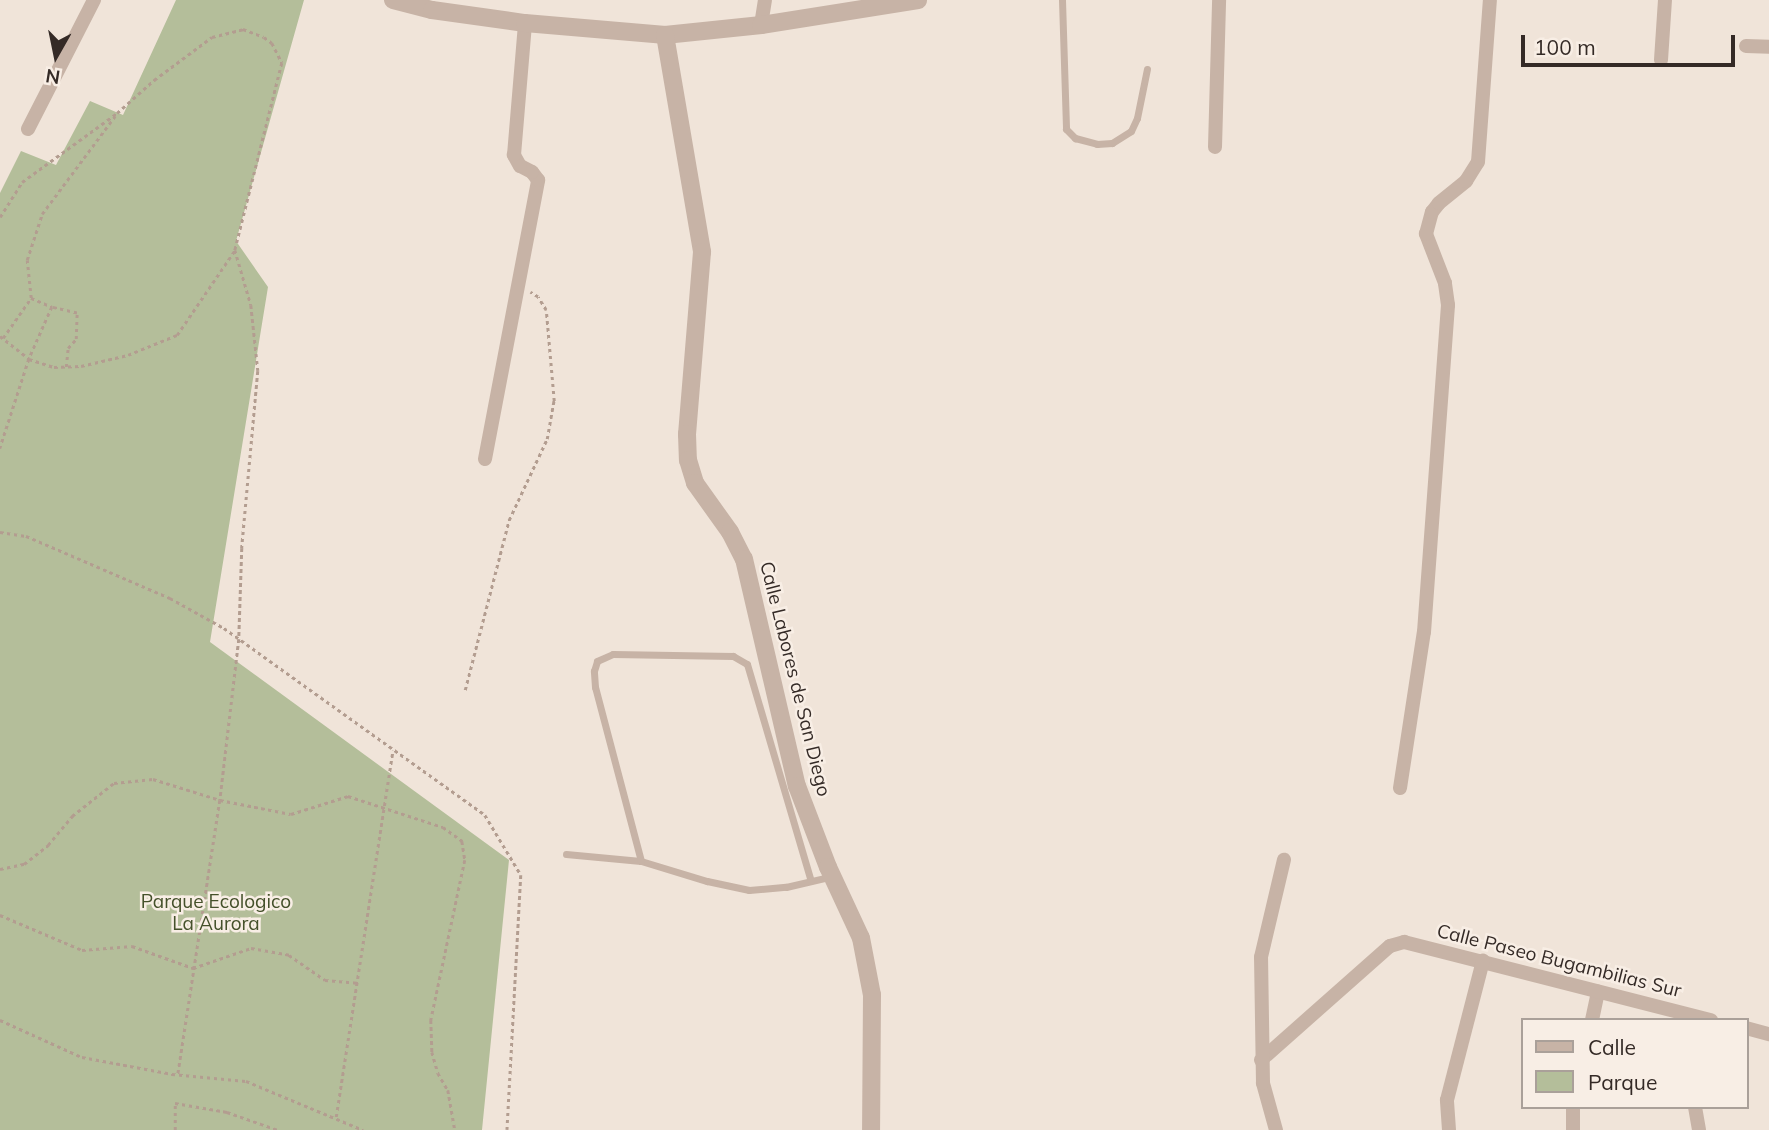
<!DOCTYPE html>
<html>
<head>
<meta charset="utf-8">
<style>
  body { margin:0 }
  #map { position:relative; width:1769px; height:1130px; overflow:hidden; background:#f0e4d9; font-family:Mulish,sans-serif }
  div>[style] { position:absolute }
  .green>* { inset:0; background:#b4be9a }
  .path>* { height:2.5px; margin-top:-1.25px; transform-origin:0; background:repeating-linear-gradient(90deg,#b39d90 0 3.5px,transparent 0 7px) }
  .service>* { height:7px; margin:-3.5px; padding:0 3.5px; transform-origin:3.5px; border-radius:3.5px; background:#c7b3a6 }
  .minor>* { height:14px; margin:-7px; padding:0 7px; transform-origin:7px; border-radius:7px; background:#c7b3a6 }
  .tertiary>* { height:18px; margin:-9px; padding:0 9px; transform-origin:9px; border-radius:9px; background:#c7b3a6 }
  span { translate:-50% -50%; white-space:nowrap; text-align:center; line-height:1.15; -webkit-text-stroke:5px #f8eee5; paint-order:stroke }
  .street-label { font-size:19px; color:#342a26 }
  .park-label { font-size:19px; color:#45512b }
  .legend { position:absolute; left:1521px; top:1018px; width:228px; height:91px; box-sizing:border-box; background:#f8eee5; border:2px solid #aaa099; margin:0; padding:9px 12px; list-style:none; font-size:21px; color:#342a26 }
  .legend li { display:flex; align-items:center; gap:14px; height:35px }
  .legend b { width:35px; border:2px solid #aaa099 }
  .north { position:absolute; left:21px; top:21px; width:70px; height:70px; -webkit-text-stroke:5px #f8eee5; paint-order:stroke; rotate:189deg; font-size:19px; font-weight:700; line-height:28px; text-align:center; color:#342a26 }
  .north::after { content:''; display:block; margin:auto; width:24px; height:32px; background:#342a26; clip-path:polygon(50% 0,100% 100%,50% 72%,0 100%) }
  .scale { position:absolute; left:1521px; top:35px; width:214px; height:32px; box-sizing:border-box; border:4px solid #342a26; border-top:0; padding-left:9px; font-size:21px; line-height:24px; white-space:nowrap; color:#342a26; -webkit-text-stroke:5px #f8eee5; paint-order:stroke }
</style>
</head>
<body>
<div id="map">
  <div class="green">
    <i style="clip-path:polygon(176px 0,304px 0,236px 241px,268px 287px,210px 642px,509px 860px,482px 1130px,0 1130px,0 193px,21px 151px,56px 165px,90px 101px,123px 115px)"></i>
  </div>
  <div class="path">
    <i style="left:0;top:217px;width:41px;rotate:-57.8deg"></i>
    <i style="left:22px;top:182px;width:117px;rotate:-36deg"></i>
    <i style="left:117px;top:113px;width:50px;rotate:-41.7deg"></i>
    <i style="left:154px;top:80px;width:72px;rotate:-36.6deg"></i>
    <i style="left:212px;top:37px;width:32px;rotate:-14deg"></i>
    <i style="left:243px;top:29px;width:22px;rotate:21deg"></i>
    <i style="left:264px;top:37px;width:10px;rotate:37deg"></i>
    <i style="left:272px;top:43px;width:22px;rotate:63deg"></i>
    <i style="left:282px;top:63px;width:193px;rotate:104.1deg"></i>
    <i style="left:235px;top:250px;width:57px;rotate:73.8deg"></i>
    <i style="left:251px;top:305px;width:66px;rotate:83.9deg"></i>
    <i style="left:258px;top:371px;width:178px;rotate:95.2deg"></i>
    <i style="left:242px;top:548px;width:91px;rotate:91.9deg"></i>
    <i style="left:239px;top:639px;width:162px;rotate:96.7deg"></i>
    <i style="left:220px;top:800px;width:277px;rotate:98.7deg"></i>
    <i style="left:31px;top:298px;width:38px;rotate:-96deg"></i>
    <i style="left:27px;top:260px;width:48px;rotate:-71.9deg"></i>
    <i style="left:42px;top:214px;width:122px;rotate:-53.3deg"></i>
    <i style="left:0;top:336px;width:37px;rotate:38deg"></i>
    <i style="left:29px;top:359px;width:94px;rotate:108deg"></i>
    <i style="left:3px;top:338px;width:49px;rotate:-55deg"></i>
    <i style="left:31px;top:298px;width:23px;rotate:23deg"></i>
    <i style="left:66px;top:367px;width:19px;rotate:-84deg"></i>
    <i style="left:68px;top:348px;width:12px;rotate:-48deg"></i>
    <i style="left:76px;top:339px;width:26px;rotate:-88deg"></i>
    <i style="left:77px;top:313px;width:26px;rotate:-167deg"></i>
    <i style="left:52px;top:307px;width:57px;rotate:113.9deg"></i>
    <i style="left:29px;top:359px;width:26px;rotate:18deg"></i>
    <i style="left:54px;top:367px;width:27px;rotate:-2deg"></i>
    <i style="left:81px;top:366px;width:48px;rotate:-13.2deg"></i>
    <i style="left:128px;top:355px;width:53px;rotate:-22.2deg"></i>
    <i style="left:177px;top:335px;width:103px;rotate:-55.7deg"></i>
    <i style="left:0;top:532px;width:26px;rotate:9deg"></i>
    <i style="left:26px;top:536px;width:157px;rotate:23.3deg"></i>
    <i style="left:170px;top:598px;width:62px;rotate:29.1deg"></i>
    <i style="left:224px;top:628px;width:321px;rotate:35.6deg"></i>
    <i style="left:485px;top:815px;width:70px;rotate:59deg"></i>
    <i style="left:521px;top:875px;width:255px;rotate:93.1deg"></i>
    <i style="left:465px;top:690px;width:176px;rotate:-75.5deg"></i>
    <i style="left:509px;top:520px;width:89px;rotate:-64.9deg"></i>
    <i style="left:547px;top:439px;width:39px;rotate:-80deg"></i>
    <i style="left:554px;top:401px;width:91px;rotate:-95deg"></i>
    <i style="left:546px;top:310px;width:15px;rotate:-122deg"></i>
    <i style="left:538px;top:297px;width:9px;rotate:-148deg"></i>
    <i style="left:0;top:869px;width:25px;rotate:-12deg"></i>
    <i style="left:24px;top:864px;width:31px;rotate:-38deg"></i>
    <i style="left:48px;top:845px;width:38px;rotate:-50deg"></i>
    <i style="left:72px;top:816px;width:53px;rotate:-38.2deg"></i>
    <i style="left:114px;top:783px;width:39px;rotate:-6deg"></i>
    <i style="left:153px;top:779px;width:70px;rotate:17.4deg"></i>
    <i style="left:220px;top:800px;width:72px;rotate:11.2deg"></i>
    <i style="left:291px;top:814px;width:60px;rotate:-17.5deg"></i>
    <i style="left:348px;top:796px;width:100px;rotate:18.1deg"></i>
    <i style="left:443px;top:827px;width:24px;rotate:36deg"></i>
    <i style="left:462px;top:841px;width:19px;rotate:81deg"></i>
    <i style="left:465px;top:860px;width:164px;rotate:102deg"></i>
    <i style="left:431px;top:1020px;width:32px;rotate:88deg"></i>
    <i style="left:432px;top:1052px;width:22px;rotate:74deg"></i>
    <i style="left:438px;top:1073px;width:20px;rotate:60deg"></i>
    <i style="left:448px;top:1090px;width:41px;rotate:80.1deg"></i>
    <i style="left:0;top:915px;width:89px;rotate:23.1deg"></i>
    <i style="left:82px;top:950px;width:50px;rotate:-4.6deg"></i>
    <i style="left:132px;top:946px;width:65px;rotate:19.8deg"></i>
    <i style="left:193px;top:968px;width:61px;rotate:-19deg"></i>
    <i style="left:251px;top:948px;width:39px;rotate:10deg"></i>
    <i style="left:289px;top:955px;width:44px;rotate:34.8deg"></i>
    <i style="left:325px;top:980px;width:32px;rotate:5deg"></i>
    <i style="left:0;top:1020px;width:90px;rotate:24.3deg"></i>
    <i style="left:82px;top:1057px;width:92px;rotate:10.7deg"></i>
    <i style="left:172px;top:1074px;width:74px;rotate:5.4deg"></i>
    <i style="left:246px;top:1081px;width:127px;rotate:22.7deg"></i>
    <i style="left:336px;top:1117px;width:371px;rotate:-81.2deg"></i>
    <i style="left:175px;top:1130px;width:27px;rotate:-90deg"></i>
    <i style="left:175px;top:1103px;width:53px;rotate:9.8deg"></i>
    <i style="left:227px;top:1112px;width:54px;rotate:19.4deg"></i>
  </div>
  <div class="service">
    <i style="left:1062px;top:0;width:129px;rotate:88.2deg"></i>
    <i style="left:1066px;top:129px;width:13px;rotate:45deg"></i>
    <i style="left:1075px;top:138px;width:23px;rotate:15deg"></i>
    <i style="left:1097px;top:144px;width:15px;rotate:-4deg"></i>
    <i style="left:1112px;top:143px;width:22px;rotate:-32deg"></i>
    <i style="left:1131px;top:131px;width:14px;rotate:-65deg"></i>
    <i style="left:1137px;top:118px;width:50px;rotate:-78.5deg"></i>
    <i style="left:566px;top:854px;width:75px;rotate:5.3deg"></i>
    <i style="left:641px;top:861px;width:69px;rotate:16.9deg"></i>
    <i style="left:707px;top:881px;width:43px;rotate:12.1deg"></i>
    <i style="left:749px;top:890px;width:37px;rotate:-5deg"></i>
    <i style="left:786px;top:887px;width:48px;rotate:-13.2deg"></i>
    <i style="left:641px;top:861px;width:180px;rotate:-104.8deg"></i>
    <i style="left:595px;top:687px;width:16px;rotate:-94deg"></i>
    <i style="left:594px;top:671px;width:10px;rotate:-73deg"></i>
    <i style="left:597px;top:661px;width:17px;rotate:-24deg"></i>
    <i style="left:613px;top:654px;width:120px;rotate:1deg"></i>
    <i style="left:733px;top:656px;width:16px;rotate:30deg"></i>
    <i style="left:747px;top:664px;width:226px;rotate:73.6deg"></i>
  </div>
  <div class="minor">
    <i style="left:761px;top:25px;width:25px;rotate:-81deg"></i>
    <i style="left:1746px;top:46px;width:23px;rotate:2deg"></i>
    <i style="left:1661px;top:60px;width:60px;rotate:-86.2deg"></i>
    <i style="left:28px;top:129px;width:145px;rotate:-62.9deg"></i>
    <i style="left:1215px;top:147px;width:147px;rotate:-88.4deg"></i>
    <i style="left:485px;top:459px;width:284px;rotate:-79.2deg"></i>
    <i style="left:538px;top:180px;width:10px;rotate:-127deg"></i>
    <i style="left:532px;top:172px;width:13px;rotate:-153deg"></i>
    <i style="left:520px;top:166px;width:13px;rotate:-119deg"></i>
    <i style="left:514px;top:155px;width:132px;rotate:-85.2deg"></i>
    <i style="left:1400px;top:788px;width:158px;rotate:-81.3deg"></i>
    <i style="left:1424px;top:632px;width:328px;rotate:-85.8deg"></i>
    <i style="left:1448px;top:305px;width:22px;rotate:-98deg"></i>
    <i style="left:1445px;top:283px;width:53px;rotate:-111.2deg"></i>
    <i style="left:1426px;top:234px;width:23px;rotate:-75deg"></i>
    <i style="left:1432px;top:212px;width:11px;rotate:-52deg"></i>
    <i style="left:1439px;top:203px;width:35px;rotate:-39deg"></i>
    <i style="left:1466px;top:181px;width:22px;rotate:-58deg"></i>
    <i style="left:1478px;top:162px;width:162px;rotate:-85.8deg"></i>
    <i style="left:1592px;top:1020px;width:29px;rotate:-78deg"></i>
    <i style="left:1746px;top:1028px;width:24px;rotate:15deg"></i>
    <i style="left:1261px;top:1060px;width:172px;rotate:-41.5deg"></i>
    <i style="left:1390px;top:946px;width:15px;rotate:-16deg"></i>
    <i style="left:1404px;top:942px;width:317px;rotate:14.3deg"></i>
    <i style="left:1573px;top:1107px;width:23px;rotate:90deg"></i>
    <i style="left:1695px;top:1107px;width:23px;rotate:80deg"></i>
    <i style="left:1276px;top:1130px;width:49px;rotate:-105.5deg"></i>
    <i style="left:1263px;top:1083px;width:126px;rotate:-90.9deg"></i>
    <i style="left:1261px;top:957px;width:100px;rotate:-76.7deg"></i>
    <i style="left:1449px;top:1130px;width:30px;rotate:-94deg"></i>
    <i style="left:1447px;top:1100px;width:144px;rotate:-75.5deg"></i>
  </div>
  <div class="tertiary">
    <i style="left:393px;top:0;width:40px;rotate:14.4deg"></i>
    <i style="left:432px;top:10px;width:94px;rotate:8deg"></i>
    <i style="left:525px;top:23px;width:141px;rotate:4.9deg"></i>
    <i style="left:665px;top:35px;width:97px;rotate:-5.9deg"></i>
    <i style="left:761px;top:25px;width:159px;rotate:-9deg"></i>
    <i style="left:665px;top:35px;width:220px;rotate:80.3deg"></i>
    <i style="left:702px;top:252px;width:183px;rotate:94.7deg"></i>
    <i style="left:687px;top:434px;width:26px;rotate:88deg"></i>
    <i style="left:688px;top:460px;width:24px;rotate:73deg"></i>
    <i style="left:695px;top:483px;width:60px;rotate:54.5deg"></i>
    <i style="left:730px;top:532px;width:30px;rotate:63deg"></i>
    <i style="left:744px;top:559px;width:233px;rotate:76.9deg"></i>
    <i style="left:797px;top:786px;width:87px;rotate:69.1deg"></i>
    <i style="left:828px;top:867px;width:78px;rotate:65.1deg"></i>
    <i style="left:861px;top:938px;width:58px;rotate:79.1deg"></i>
    <i style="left:872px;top:995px;width:135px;rotate:90.4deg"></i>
  </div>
  <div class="street-label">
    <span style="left:795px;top:679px;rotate:76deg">Calle Labores de San Diego</span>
    <span style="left:1559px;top:961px;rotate:14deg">Calle Paseo Bugambilias Sur</span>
  </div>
  <div class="park-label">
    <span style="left:216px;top:913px">Parque Ecologico<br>La Aurora</span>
  </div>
  <ul class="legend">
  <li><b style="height:9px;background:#c7b3a6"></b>Calle</li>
  <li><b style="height:19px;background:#b4be9a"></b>Parque</li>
  </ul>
  <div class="north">N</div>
  <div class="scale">100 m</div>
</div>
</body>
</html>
